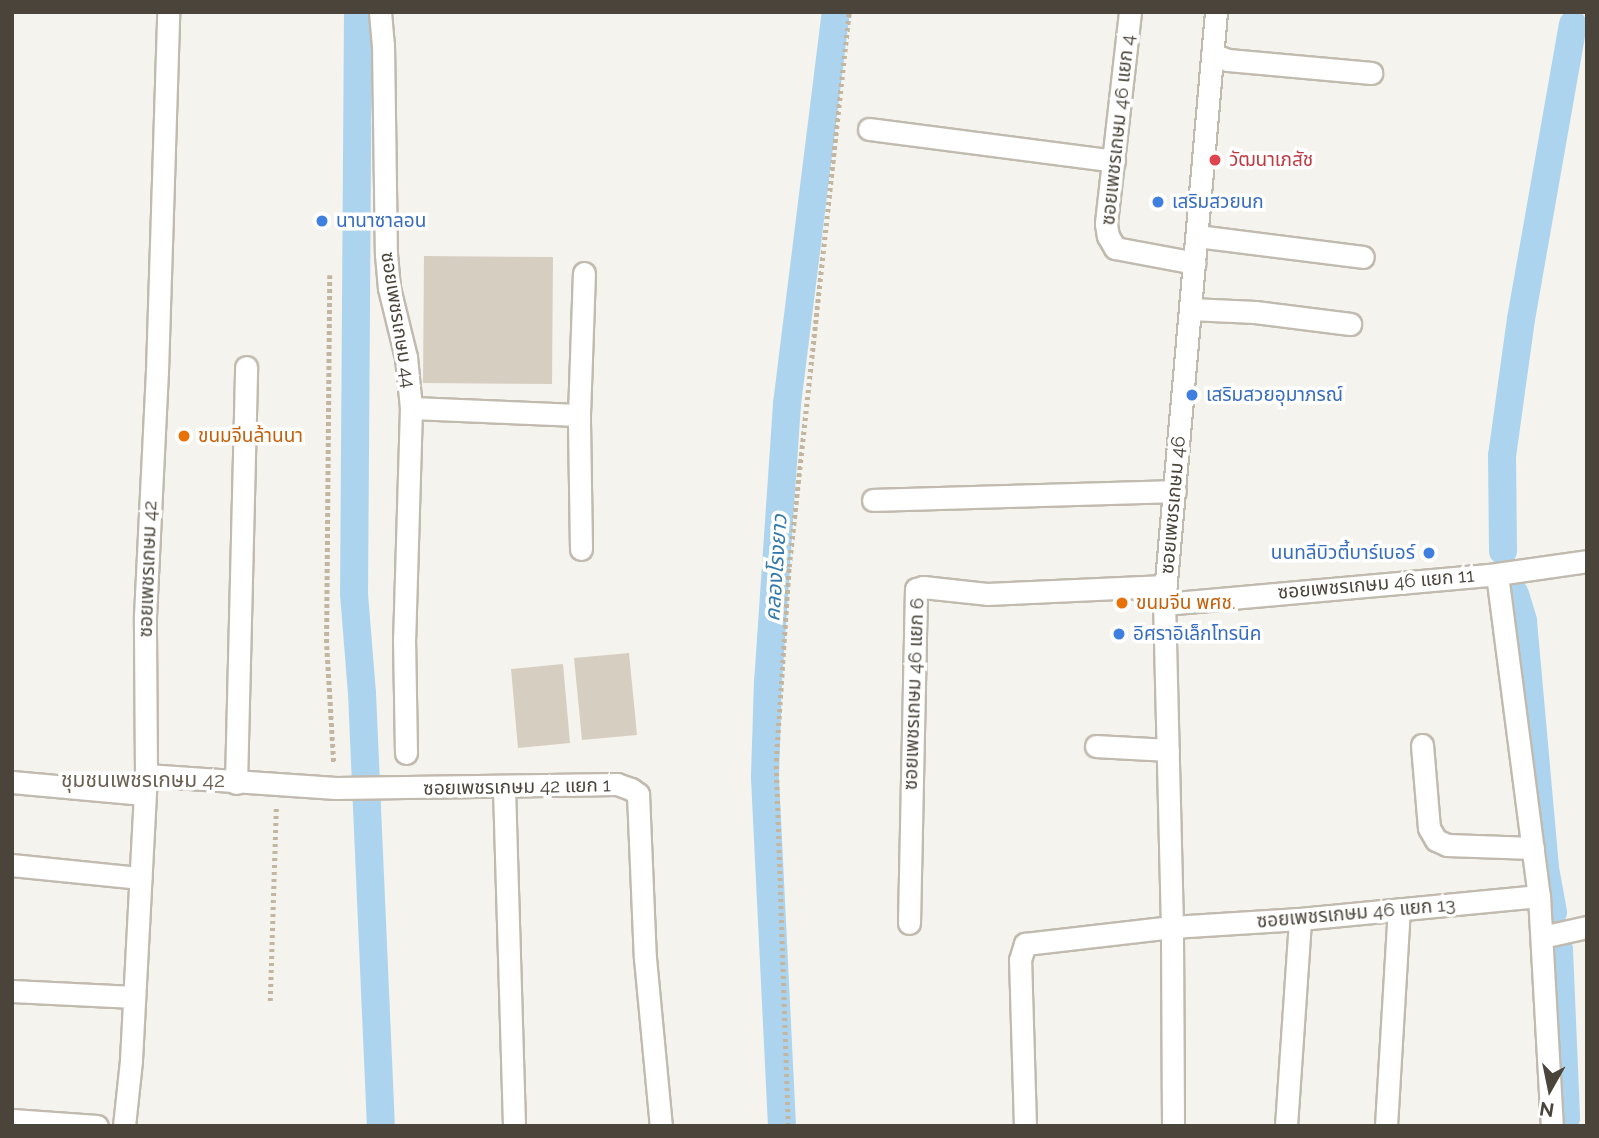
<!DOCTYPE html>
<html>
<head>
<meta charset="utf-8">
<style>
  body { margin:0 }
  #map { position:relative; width:1599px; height:1138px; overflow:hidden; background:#f5f3ed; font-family:Raleway,"Noto Sans Thai",sans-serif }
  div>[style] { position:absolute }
  .canal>* { height:28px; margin:-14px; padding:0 14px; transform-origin:14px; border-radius:14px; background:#add4ee }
  .building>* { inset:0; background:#d7cec2 }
  .path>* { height:4.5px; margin-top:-2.25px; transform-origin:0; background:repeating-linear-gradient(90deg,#c2b6a1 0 3.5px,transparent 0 7px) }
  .roads { filter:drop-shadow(2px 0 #c1baaf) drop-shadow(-2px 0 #c1baaf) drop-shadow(0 2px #c1baaf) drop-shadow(0 -2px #c1baaf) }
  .minor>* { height:21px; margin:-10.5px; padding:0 10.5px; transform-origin:10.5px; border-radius:10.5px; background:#fff }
  .dots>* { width:19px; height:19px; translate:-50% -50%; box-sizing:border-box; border:4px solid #fff; border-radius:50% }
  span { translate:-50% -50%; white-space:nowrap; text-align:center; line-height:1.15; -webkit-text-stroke:7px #fff; paint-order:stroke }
  .street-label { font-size:19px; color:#4a443a }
  .health-label { font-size:19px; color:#be3a42 }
  .left { translate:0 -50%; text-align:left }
  .shop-label { font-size:19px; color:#366cbe }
  .right { translate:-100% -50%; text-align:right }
  .food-label { font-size:19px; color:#c56008 }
  .water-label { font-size:21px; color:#357aaa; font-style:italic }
  .neighbourhood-label { font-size:21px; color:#6c6152 }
  .frame { position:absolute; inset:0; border:14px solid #4a443a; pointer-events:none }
  .north { position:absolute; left:1515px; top:1054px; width:70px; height:70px; -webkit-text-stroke:5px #fff; paint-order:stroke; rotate:189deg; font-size:19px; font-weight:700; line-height:28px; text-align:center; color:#4a443a }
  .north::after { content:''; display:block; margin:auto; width:24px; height:32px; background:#4a443a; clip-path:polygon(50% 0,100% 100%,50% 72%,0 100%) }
</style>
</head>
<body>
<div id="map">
  <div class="canal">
    <i style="left:358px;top:12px;width:582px;rotate:90.39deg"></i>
    <i style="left:354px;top:594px;width:99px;rotate:85.4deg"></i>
    <i style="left:362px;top:693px;width:433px;rotate:87.5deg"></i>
    <i style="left:1503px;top:551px;width:95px;rotate:-90.6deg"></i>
    <i style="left:1502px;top:456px;width:138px;rotate:-82.1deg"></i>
    <i style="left:1521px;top:319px;width:299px;rotate:-80deg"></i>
    <i style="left:1515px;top:594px;width:28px;rotate:73deg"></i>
    <i style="left:1523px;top:621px;width:248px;rotate:84.9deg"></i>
    <i style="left:1545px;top:868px;width:45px;rotate:79.7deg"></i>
    <i style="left:1559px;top:949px;width:169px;rotate:87.6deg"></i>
    <i style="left:782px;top:1126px;width:350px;rotate:-92.8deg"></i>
    <i style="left:765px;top:776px;width:93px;rotate:-88.2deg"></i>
    <i style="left:768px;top:683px;width:280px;rotate:-86.1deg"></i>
    <i style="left:787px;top:404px;width:395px;rotate:-82.9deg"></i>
  </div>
  <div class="building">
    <i style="clip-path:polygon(424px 256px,553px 257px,552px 384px,423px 383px)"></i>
    <i style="clip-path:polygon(629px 653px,637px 735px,582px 740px,574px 658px)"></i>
    <i style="clip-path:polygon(563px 664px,570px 743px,518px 748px,511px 669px)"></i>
  </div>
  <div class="path">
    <i style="left:330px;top:275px;width:371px;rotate:90.5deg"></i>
    <i style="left:327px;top:646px;width:118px;rotate:86.6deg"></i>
    <i style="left:270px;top:1001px;width:195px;rotate:-88.2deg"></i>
    <i style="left:788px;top:1126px;width:365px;rotate:-91.9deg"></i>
    <i style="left:776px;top:761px;width:194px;rotate:-86.2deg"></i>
    <i style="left:789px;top:567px;width:558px;rotate:-83.83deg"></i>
  </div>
  <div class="roads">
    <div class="minor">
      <i style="left:380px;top:12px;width:32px;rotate:85deg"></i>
      <i style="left:383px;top:44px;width:210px;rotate:89.2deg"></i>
      <i style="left:386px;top:254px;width:34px;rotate:85deg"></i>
      <i style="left:389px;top:288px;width:71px;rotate:76.2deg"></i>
      <i style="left:406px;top:357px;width:51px;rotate:84.4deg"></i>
      <i style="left:411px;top:408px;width:230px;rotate:91.7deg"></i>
      <i style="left:404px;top:638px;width:115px;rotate:89deg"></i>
      <i style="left:1130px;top:12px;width:213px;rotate:96.5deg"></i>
      <i style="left:1106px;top:224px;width:12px;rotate:81deg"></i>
      <i style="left:1108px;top:236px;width:14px;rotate:60deg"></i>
      <i style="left:1115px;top:248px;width:81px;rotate:10.6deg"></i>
      <i style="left:1212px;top:54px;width:17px;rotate:21deg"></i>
      <i style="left:1228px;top:60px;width:144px;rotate:5.2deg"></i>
      <i style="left:869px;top:129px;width:247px;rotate:7.4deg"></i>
      <i style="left:1197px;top:236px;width:167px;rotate:7.2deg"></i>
      <i style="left:1190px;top:309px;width:65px;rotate:2.6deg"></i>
      <i style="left:1255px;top:312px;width:96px;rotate:7.2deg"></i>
      <i style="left:411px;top:408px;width:168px;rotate:2.4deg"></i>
      <i style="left:873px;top:500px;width:302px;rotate:-1.7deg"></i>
      <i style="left:581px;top:549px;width:134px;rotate:-90.9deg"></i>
      <i style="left:579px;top:415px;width:142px;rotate:-88deg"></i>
      <i style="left:1497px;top:574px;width:325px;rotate:82.6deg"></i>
      <i style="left:1539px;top:896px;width:230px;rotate:86.8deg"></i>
      <i style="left:1164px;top:604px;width:334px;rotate:-5.1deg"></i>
      <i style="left:1497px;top:574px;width:91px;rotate:-8.2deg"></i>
      <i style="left:1422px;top:745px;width:83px;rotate:85.2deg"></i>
      <i style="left:1429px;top:828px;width:14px;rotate:60deg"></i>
      <i style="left:1436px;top:840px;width:12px;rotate:24deg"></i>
      <i style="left:1447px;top:845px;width:86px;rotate:2deg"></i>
      <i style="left:1096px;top:746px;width:72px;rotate:3.2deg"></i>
      <i style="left:146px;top:775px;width:190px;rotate:3.9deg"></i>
      <i style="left:336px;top:788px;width:281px;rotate:-0.8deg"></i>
      <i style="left:617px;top:784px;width:15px;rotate:20deg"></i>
      <i style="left:631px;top:789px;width:9px;rotate:36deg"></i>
      <i style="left:638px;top:794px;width:164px;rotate:87.6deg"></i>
      <i style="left:645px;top:958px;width:169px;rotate:84.6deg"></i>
      <i style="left:12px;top:782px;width:132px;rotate:5.2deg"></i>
      <i style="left:236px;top:783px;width:416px;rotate:-88.6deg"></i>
      <i style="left:504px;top:788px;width:338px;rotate:88.3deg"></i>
      <i style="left:12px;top:865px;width:129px;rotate:5.8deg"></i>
      <i style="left:909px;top:923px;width:334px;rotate:-88.8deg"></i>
      <i style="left:916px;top:589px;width:7px;rotate:-16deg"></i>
      <i style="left:923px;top:587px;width:64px;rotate:6.2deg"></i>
      <i style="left:987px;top:594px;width:179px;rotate:-2.6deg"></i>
      <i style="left:1542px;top:937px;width:46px;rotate:-12.5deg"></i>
      <i style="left:12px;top:991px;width:122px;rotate:2.8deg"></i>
      <i style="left:12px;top:1120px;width:85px;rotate:4deg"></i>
      <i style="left:124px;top:1126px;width:66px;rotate:-83.9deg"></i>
      <i style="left:131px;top:1060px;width:285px;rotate:-87deg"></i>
      <i style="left:146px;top:775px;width:159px;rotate:-90.4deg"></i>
      <i style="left:145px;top:616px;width:245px;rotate:-87.2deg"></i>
      <i style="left:157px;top:371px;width:359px;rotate:-88.2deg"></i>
      <i style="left:1025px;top:1126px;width:166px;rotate:-91.7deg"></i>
      <i style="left:1020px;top:960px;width:17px;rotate:-73deg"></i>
      <i style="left:1025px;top:944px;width:148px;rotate:-6.6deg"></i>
      <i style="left:1172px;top:927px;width:128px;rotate:-3.6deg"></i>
      <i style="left:1300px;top:919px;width:240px;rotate:-5.5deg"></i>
      <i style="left:1173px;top:1126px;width:199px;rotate:-90.3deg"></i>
      <i style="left:1172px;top:927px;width:323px;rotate:-91.4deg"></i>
      <i style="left:1164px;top:604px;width:594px;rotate:-84.98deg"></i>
      <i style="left:1286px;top:1126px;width:207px;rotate:-86.1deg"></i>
      <i style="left:1386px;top:1126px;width:217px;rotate:-86.6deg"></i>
    </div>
  </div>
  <div class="dots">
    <i style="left:1215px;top:160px;background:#e0444e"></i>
    <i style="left:1158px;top:202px;background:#3f7fe0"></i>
    <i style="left:322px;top:221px;background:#3f7fe0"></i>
    <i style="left:1192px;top:395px;background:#3f7fe0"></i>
    <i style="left:184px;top:436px;background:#e8710a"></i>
    <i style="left:1429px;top:553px;background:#3f7fe0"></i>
    <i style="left:1122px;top:603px;background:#e8710a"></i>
    <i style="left:1119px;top:634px;background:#3f7fe0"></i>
  </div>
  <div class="street-label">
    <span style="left:1118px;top:130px;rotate:-84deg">ซอยเพชรเกษม 46 แยก 4</span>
    <span style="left:398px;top:320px;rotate:81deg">ซอยเพชรเกษม 44</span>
    <span style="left:1173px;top:505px;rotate:-85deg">ซอยเพชรเกษม 46</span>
    <span style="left:148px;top:569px;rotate:-88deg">ซอยเพชรเกษม 42</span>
    <span style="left:1376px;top:584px;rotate:-5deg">ซอยเพชรเกษม 46 แยก 11</span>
    <span style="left:914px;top:694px;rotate:-88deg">ซอยเพชรเกษม 46 แยก 6</span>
    <span style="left:517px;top:787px;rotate:-1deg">ซอยเพชรเกษม 42 แยก 1</span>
    <span style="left:1356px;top:913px;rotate:-5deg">ซอยเพชรเกษม 46 แยก 13</span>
  </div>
  <div class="health-label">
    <span class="left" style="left:1229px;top:160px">วัฒนาเภสัช</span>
  </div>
  <div class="shop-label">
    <span class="left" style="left:1172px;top:202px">เสริมสวยนก</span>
    <span class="left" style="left:336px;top:221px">นานาซาลอน</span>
    <span class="left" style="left:1206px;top:395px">เสริมสวยอุมาภรณ์</span>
    <span class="right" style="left:1415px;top:553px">นนทลีบิวตี้บาร์เบอร์</span>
    <span class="left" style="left:1133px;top:634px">อิศราอิเล็กโทรนิค</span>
  </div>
  <div class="food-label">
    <span class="left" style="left:198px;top:436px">ขนมจีนล้านนา</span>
    <span class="left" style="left:1136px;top:603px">ขนมจีน พศช.</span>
  </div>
  <div class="water-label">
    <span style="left:776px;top:568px;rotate:-86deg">คลองโรงยาว</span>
  </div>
  <div class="neighbourhood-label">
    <span style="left:143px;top:780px">ชุมชนเพชรเกษม 42</span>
  </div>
  <div class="frame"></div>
  <div class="north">N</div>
</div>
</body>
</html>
